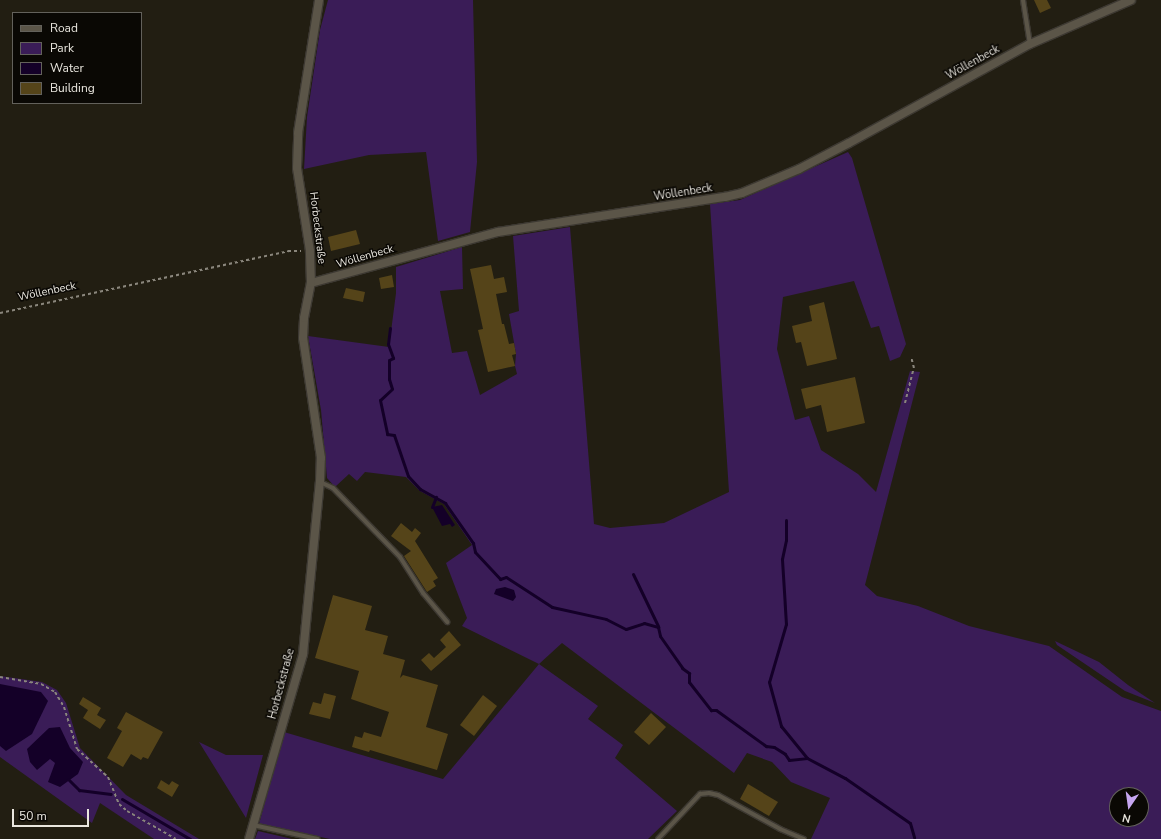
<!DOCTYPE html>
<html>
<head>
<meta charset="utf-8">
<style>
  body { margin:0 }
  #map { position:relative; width:1161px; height:839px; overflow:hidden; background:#221e12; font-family:"Nunito Sans",sans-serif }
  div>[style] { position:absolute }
  .green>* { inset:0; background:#3a1c57 }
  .water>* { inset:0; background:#140028 }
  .stream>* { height:3px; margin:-1.5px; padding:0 1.5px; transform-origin:1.5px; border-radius:1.5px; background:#140028 }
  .building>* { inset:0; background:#554419 }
  .path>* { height:2px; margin-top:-1px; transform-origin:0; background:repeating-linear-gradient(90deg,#8a867c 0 3px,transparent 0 6px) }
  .roads { filter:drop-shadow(1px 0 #3d3932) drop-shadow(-1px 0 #3d3932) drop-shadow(0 1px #3d3932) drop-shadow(0 -1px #3d3932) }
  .service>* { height:4px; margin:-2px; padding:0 2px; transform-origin:2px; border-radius:2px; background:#5b5548 }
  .minor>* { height:8px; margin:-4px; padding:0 4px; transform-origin:4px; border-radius:4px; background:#5b5548 }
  span { translate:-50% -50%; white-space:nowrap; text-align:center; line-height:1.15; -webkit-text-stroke:3px #0a0804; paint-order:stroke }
  .street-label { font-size:11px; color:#e9e6de }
  .legend { position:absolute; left:12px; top:12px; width:130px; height:92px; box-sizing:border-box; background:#0a0804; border:1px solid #63615b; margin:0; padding:5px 7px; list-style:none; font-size:12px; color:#e9e6de }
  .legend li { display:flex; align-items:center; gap:8px; height:20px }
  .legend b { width:20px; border:1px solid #63615b }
  .north { position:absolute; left:1109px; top:787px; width:40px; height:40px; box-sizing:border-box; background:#0a0804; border:1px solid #63615b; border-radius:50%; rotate:193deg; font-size:11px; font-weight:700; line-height:16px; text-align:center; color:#e9e6de }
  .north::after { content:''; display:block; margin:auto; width:14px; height:18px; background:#c6a6f0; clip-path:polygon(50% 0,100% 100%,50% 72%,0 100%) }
  .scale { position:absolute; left:12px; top:809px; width:77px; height:18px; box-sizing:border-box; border:2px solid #e9e6de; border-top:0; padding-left:5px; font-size:12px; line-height:14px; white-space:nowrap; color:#e9e6de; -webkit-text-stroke:3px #0a0804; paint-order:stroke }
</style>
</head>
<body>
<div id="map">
  <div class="green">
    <i style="clip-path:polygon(328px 0,473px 0,477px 162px,470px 232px,438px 241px,426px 152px,369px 155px,304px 169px,307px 117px,320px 30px)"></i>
    <i style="clip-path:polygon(evenodd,848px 152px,852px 158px,906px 344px,900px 357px,890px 361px,879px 326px,871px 328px,854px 281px,783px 297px,777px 349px,795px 420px,809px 416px,821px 450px,858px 474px,876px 492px,910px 371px,920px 372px,865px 585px,877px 596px,918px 606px,969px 626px,1049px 646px,1122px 697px,1161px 711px,1161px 839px,811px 839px,830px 798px,791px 782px,772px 762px,747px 753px,734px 773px,562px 643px,539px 664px,598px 706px,588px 719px,623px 745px,615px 758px,677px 811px,648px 839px,330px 839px,259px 824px,284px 732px,443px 779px,539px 664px,462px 626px,467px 618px,446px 563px,472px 545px,444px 504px,420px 491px,406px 477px,365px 472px,357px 481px,349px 474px,335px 487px,327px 478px,321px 410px,308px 336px,389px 347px,396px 293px,396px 267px,462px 247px,463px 289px,440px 291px,452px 353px,467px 351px,480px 395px,517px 374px,515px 366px,516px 354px,509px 314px,519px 311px,513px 236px,570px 227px,594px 524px,610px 528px,664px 523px,729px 492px,710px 204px,740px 200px,848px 152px,1117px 795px,1141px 795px,1141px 819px,1117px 819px,1117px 795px)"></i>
    <i style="clip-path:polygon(1055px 641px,1099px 662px,1128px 685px,1155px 703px,1125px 691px,1057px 645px)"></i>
    <i style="clip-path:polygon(0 676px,42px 682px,57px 690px,66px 703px,80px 748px,126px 795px,199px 839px,154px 839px,100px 803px,92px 823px,0 757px)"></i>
    <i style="clip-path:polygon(199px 742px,226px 755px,263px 755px,246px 818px)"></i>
    <i style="clip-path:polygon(258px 831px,292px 839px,255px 839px)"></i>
  </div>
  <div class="water">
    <i style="clip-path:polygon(442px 505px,455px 525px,452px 527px,450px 524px,442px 526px,432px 507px)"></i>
    <i style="clip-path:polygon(505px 587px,514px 590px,516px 597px,513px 601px,494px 594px,496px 589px)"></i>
    <i style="clip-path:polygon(0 684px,41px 692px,48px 701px,32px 734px,6px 751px,0 746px)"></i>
    <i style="clip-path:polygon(60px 727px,70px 748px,83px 762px,78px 774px,60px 787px,48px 782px,55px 763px,50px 759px,37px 770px,30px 762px,27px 749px,49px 728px)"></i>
  </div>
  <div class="stream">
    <i style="left:390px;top:328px;width:16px;rotate:97deg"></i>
    <i style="left:388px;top:344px;width:15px;rotate:70deg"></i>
    <i style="left:393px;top:358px;width:4px;rotate:153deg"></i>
    <i style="left:389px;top:360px;width:19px;rotate:90deg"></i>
    <i style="left:389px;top:379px;width:10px;rotate:73deg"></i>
    <i style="left:392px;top:389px;width:16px;rotate:137deg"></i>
    <i style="left:380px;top:400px;width:35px;rotate:78deg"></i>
    <i style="left:387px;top:434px;width:7px;rotate:8deg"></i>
    <i style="left:394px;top:435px;width:43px;rotate:71.1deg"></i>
    <i style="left:408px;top:476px;width:18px;rotate:47deg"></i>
    <i style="left:420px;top:489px;width:29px;rotate:29deg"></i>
    <i style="left:445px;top:503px;width:49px;rotate:55deg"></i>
    <i style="left:473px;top:543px;width:9px;rotate:77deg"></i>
    <i style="left:475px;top:552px;width:37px;rotate:47deg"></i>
    <i style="left:500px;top:579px;width:6px;rotate:-18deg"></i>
    <i style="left:506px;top:577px;width:55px;rotate:33.1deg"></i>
    <i style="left:552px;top:607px;width:55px;rotate:12.5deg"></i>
    <i style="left:606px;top:619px;width:22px;rotate:27deg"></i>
    <i style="left:626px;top:629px;width:19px;rotate:-18deg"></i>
    <i style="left:644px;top:623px;width:15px;rotate:16deg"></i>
    <i style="left:658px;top:627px;width:9px;rotate:77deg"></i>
    <i style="left:660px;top:636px;width:39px;rotate:55deg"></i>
    <i style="left:682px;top:668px;width:9px;rotate:36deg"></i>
    <i style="left:689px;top:673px;width:9px;rotate:90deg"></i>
    <i style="left:689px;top:682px;width:36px;rotate:52deg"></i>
    <i style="left:711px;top:710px;width:5px"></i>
    <i style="left:716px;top:710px;width:62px;rotate:35.8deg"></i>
    <i style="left:766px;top:746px;width:8px;rotate:7deg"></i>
    <i style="left:774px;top:747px;width:13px;rotate:32deg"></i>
    <i style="left:785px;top:754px;width:7px;rotate:56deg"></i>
    <i style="left:789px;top:760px;width:18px;rotate:-6deg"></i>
    <i style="left:432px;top:507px;width:11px;rotate:-68deg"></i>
    <i style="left:786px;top:520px;width:20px;rotate:90deg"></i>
    <i style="left:786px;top:540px;width:19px;rotate:102deg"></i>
    <i style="left:782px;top:559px;width:65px;rotate:86.5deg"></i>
    <i style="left:786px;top:624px;width:60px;rotate:106.3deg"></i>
    <i style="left:769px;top:682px;width:46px;rotate:74.7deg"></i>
    <i style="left:781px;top:726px;width:41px;rotate:50.9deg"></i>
    <i style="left:807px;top:758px;width:43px;rotate:27.8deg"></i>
    <i style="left:845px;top:778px;width:79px;rotate:34.7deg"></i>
    <i style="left:910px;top:823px;width:15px;rotate:74deg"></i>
    <i style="left:633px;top:574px;width:58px;rotate:64.3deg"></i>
    <i style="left:68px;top:779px;width:16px;rotate:45deg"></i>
    <i style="left:79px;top:790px;width:32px;rotate:7deg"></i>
    <i style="left:122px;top:799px;width:79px;rotate:30.5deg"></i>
  </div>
  <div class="building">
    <i style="clip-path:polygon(1034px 0,1047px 0,1051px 8px,1040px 13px)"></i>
    <i style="clip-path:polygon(356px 230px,360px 244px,331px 251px,328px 237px)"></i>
    <i style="clip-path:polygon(491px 265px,494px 279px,504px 277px,507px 292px,496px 294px,502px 324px,504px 324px,509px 344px,514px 343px,516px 354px,512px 355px,515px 366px,488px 372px,478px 330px,483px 329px,470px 269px)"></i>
    <i style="clip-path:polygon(392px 275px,394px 287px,381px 289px,379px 278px)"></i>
    <i style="clip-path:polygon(346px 288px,365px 292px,363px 302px,343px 298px)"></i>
    <i style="clip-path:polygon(824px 302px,837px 359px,807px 366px,801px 342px,796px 343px,792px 326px,812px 321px,809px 306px)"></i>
    <i style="clip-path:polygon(855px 377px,865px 423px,827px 432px,821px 405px,806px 409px,801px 389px)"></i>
    <i style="clip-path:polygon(401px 523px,412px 532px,415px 528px,421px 533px,415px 541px,438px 578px,433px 581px,436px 586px,427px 592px,404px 556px,411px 551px,391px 536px)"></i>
    <i style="clip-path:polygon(333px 595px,372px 606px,365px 630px,388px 636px,383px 654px,405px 660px,400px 678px,403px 675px,438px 685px,426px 727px,448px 734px,437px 770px,370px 750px,369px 752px,352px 747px,355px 736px,362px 738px,364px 732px,381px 737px,389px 712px,351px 699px,359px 671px,315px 658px)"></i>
    <i style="clip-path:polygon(449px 631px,461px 645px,431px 671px,421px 660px,429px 653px,434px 658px,446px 647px,440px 640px)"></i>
    <i style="clip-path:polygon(324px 693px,336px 696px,330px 719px,309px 714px,313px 702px,321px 704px)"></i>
    <i style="clip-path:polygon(483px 695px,497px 706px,474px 736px,460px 725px)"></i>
    <i style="clip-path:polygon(83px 697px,101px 708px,97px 715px,106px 720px,100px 729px,83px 718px,88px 710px,79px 704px)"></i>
    <i style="clip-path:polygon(126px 712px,163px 732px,148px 759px,143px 757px,141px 760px,131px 754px,123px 767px,107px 758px,122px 731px,117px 728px)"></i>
    <i style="clip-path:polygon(651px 713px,666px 727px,649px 745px,634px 732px)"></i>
    <i style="clip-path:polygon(161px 780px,169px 785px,172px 781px,179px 785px,172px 797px,157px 788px)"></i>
    <i style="clip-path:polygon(748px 784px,778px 802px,769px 816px,740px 799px)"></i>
  </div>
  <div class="path">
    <i style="left:0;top:313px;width:295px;rotate:-12.1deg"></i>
    <i style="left:288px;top:251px;width:13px"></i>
    <i style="left:905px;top:403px;width:36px;rotate:-76deg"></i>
    <i style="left:914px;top:368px;width:11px;rotate:-105deg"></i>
    <i style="left:0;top:677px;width:42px;rotate:9.7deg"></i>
    <i style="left:41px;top:684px;width:16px;rotate:30deg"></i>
    <i style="left:55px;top:692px;width:17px;rotate:59deg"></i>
    <i style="left:64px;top:707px;width:44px;rotate:72.8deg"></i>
    <i style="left:77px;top:749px;width:42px;rotate:42.1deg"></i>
    <i style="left:108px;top:777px;width:29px;rotate:68deg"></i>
    <i style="left:119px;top:804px;width:11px;rotate:41deg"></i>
    <i style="left:127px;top:811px;width:56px;rotate:29.7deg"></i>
  </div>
  <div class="roads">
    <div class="service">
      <i style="left:1023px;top:0;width:45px;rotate:81deg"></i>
      <i style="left:320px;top:482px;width:14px;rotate:25deg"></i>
      <i style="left:333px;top:488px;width:96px;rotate:45.8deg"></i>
      <i style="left:400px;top:557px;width:43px;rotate:57.4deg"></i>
      <i style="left:423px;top:593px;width:38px;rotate:50deg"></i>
      <i style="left:253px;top:825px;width:66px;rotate:12.2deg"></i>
      <i style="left:658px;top:839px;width:62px;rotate:-47deg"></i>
      <i style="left:700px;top:794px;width:9px;rotate:-6deg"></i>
      <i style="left:709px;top:793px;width:9px;rotate:13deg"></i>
      <i style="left:718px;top:795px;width:71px;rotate:28.7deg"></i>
      <i style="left:780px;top:829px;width:26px;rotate:23deg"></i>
    </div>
    <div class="minor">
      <i style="left:311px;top:283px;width:194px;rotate:-15.3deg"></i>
      <i style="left:498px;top:232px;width:230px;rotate:-8.8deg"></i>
      <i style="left:725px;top:197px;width:17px;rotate:-13deg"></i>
      <i style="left:742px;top:193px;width:62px;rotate:-22.8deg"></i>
      <i style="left:799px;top:169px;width:56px;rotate:-27.5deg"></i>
      <i style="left:849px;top:143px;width:206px;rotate:-28.7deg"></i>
      <i style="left:1030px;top:44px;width:110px;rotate:-23.5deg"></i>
      <i style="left:249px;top:839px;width:193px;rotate:-73.7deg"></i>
      <i style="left:303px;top:654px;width:173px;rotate:-84.4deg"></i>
      <i style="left:320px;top:482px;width:24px;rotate:-88deg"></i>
      <i style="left:321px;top:458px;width:121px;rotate:-98.5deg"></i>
      <i style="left:303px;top:338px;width:20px;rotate:-87deg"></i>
      <i style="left:304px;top:318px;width:36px;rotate:-79deg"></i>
      <i style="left:311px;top:283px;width:32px;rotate:-92deg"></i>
      <i style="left:310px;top:251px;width:84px;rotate:-98.9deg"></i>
      <i style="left:297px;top:168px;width:35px;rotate:-88deg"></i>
      <i style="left:298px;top:133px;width:135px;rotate:-81deg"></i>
    </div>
  </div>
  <div class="street-label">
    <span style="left:973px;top:63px;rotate:-29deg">Wöllenbeck</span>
    <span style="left:683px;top:193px;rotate:-9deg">Wöllenbeck</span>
    <span style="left:317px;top:228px;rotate:83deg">Horbeckstraße</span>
    <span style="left:365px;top:257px;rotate:-16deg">Wöllenbeck</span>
    <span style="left:47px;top:292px;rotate:-12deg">Wöllenbeck</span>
    <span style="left:282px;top:684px;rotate:-75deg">Horbeckstraße</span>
  </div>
  <ul class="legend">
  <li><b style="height:5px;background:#5b5548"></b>Road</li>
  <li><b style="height:11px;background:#3a1c57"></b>Park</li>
  <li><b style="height:11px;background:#140028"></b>Water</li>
  <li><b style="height:11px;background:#554419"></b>Building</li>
  </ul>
  <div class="north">N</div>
  <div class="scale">50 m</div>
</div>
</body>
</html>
